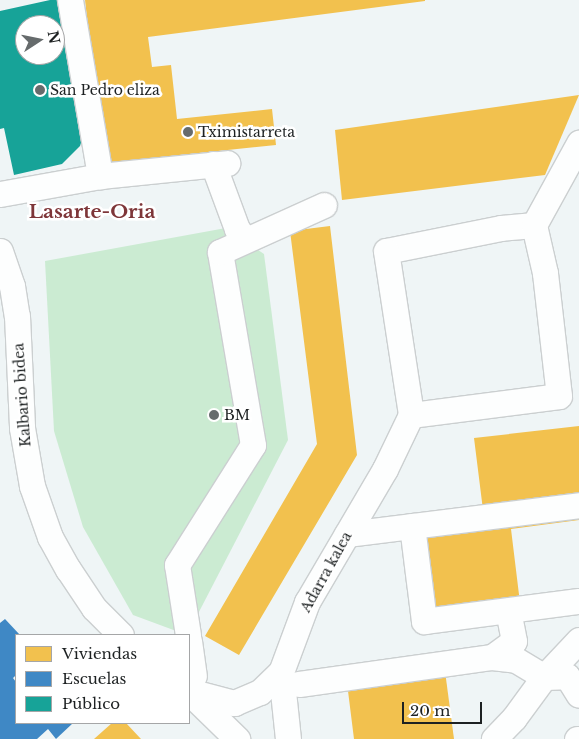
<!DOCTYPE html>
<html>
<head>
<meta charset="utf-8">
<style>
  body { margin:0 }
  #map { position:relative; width:579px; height:739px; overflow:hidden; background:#eff5f6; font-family:"Libre Baskerville",serif }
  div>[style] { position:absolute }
  .green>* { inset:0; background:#cbebd2 }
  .homes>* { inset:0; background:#f2c14e }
  .schools>* { inset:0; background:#3f88c5 }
  .public>* { inset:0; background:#17a398 }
  .roads { filter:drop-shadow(1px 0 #cbcfd0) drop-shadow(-1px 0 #cbcfd0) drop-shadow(0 1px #cbcfd0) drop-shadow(0 -1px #cbcfd0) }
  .minor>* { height:25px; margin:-12.5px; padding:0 12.5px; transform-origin:12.5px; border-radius:12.5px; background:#fdfefe }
  .dots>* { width:14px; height:14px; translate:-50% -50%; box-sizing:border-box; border:2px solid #fff; border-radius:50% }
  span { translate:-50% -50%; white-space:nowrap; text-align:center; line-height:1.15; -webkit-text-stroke:5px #fff; paint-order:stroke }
  .poi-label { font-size:14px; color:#1d2122 }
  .left { translate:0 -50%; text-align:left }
  .street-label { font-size:14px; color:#1d2122 }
  .district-label { font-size:19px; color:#7e3639; font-weight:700 }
  .legend { position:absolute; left:15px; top:634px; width:175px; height:90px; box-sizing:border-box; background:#fff; border:1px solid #a5a6a7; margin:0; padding:6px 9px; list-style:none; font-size:15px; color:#1d2122 }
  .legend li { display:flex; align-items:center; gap:10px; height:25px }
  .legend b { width:25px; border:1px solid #a5a6a7 }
  .north { position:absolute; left:15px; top:15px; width:50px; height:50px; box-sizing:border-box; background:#fff; border:1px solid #a5a6a7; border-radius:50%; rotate:79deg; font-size:14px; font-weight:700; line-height:20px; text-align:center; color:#1d2122 }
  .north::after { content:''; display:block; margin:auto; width:18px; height:22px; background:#666b6c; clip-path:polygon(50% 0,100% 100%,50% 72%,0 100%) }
  .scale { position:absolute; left:402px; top:702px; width:80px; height:22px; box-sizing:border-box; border:2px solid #1d2122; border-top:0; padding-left:6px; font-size:15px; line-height:18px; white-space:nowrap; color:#1d2122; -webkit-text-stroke:4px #fff; paint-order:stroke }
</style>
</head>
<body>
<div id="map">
  <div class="green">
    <i style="clip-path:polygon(226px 228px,264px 254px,288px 440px,187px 635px,133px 615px,83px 527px,54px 431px,45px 261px)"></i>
  </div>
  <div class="homes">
    <i style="clip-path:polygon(85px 0,425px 0,425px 1px,148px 37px,152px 67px,171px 65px,177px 119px,272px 109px,276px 145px,104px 163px)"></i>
    <i style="clip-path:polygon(579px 95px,545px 175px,342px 200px,335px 130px)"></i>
    <i style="clip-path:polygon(330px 226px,357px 455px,239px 655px,205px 636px,317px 444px,290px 231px)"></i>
    <i style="clip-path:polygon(579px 426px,579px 520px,511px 529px,521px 611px,429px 622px,418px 525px,484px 518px,474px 438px)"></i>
    <i style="clip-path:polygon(445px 671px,454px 739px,354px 739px,347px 683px)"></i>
    <i style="clip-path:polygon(112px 723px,126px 723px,141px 739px,94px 739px)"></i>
  </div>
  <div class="schools">
    <i style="clip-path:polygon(5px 619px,20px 635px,16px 635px,16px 675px,13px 678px,16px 682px,16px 723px,73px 723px,56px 739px,48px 729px,37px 739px,0 739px,0 623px)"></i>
  </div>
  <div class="public">
    <i style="clip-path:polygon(evenodd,50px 0,61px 0,87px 124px,80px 146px,62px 164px,14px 175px,4px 128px,0 129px,0 11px,50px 0,25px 25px,55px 25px,55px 55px,25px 55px,25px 25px)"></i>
  </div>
  <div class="roads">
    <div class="minor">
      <i style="left:70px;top:0;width:179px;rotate:80.3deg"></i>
      <i style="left:213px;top:164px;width:69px;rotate:69.7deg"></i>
      <i style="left:237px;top:229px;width:14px;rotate:51deg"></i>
      <i style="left:0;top:194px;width:102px;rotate:-10.2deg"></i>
      <i style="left:100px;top:176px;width:128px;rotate:-5.8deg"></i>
      <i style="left:534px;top:225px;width:33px;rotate:175deg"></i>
      <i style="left:501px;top:228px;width:117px;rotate:168.7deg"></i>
      <i style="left:386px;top:251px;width:166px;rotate:81.3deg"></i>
      <i style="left:411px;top:415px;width:149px;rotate:-7.3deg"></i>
      <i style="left:559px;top:396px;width:124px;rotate:-96.5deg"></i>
      <i style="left:545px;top:273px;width:49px;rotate:-102.9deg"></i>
      <i style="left:534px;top:225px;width:94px;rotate:-61.2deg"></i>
      <i style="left:0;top:251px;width:37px;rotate:71deg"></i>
      <i style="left:12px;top:286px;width:30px;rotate:81deg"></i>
      <i style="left:17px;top:316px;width:112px;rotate:87.4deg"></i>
      <i style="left:22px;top:428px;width:59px;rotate:80.2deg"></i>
      <i style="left:32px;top:486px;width:54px;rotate:70.6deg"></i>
      <i style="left:50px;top:537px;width:37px;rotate:61deg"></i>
      <i style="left:68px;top:569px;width:47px;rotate:56.3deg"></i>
      <i style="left:94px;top:608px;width:38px;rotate:45deg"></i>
      <i style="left:412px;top:526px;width:96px;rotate:82.8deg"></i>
      <i style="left:424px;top:621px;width:156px;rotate:-7.4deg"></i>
      <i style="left:347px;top:534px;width:234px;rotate:-7.1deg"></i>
      <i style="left:188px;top:635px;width:71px;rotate:-98.9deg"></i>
      <i style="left:177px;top:565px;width:142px;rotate:-57.7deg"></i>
      <i style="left:253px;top:445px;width:196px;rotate:-99.7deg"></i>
      <i style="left:220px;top:252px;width:114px;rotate:-24.3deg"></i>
      <i style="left:189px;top:641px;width:35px;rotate:82deg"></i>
      <i style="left:492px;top:657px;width:24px;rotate:7deg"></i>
      <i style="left:516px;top:660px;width:33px;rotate:31deg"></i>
      <i style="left:544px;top:677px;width:51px;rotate:126.2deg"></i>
      <i style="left:514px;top:718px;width:29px;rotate:134deg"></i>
      <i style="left:544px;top:677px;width:51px;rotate:-46.6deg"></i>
      <i style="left:544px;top:677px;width:23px;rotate:-2deg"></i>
      <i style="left:567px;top:676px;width:22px;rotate:58deg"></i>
      <i style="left:299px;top:684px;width:195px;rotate:-8deg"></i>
      <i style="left:492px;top:657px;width:27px;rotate:-36deg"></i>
      <i style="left:514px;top:641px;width:31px;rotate:-101deg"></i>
      <i style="left:189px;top:691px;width:47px;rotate:14.9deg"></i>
      <i style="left:234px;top:703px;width:28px;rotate:-23deg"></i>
      <i style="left:260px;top:692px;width:29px;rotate:-44deg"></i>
      <i style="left:193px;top:696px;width:62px;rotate:44.3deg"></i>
      <i style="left:288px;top:739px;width:67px;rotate:-96deg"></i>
      <i style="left:281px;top:672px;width:75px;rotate:-69.6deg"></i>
      <i style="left:307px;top:602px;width:154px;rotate:-59.6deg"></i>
      <i style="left:385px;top:469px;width:60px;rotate:-64.3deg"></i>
      <i style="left:577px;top:739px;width:2px"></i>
    </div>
  </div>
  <div class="dots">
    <i style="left:40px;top:90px;background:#666b6c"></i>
    <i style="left:188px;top:132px;background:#666b6c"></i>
    <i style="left:214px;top:415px;background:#666b6c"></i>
  </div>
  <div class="poi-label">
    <span class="left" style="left:50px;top:90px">San Pedro eliza</span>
    <span class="left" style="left:198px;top:132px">Tximistarreta</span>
    <span class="left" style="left:224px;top:415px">BM</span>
  </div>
  <div class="street-label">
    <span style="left:22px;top:395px;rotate:-94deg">Kalbario bidea</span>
    <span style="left:326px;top:572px;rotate:-61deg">Adarra kalea</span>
  </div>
  <div class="district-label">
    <span style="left:92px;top:212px">Lasarte-Oria</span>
  </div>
  <ul class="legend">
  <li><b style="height:14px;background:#f2c14e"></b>Viviendas</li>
  <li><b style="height:14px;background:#3f88c5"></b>Escuelas</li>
  <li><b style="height:14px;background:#17a398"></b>Público</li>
  </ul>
  <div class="north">N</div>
  <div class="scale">20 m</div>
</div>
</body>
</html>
